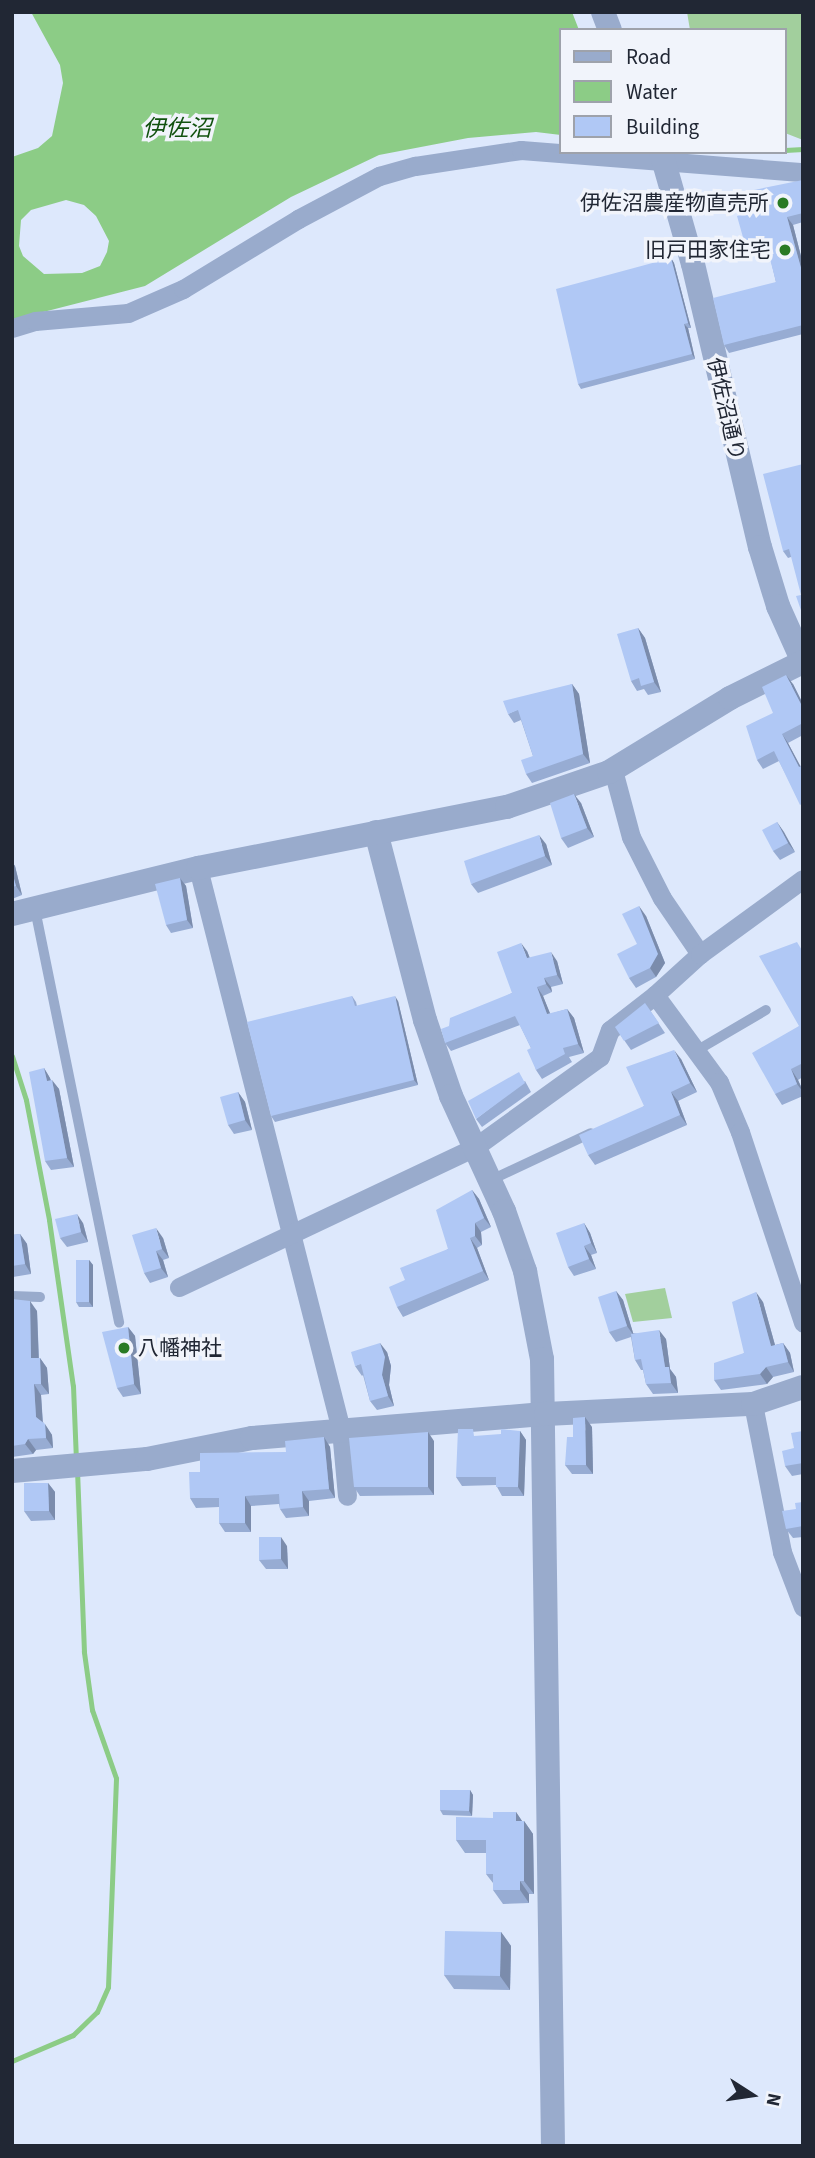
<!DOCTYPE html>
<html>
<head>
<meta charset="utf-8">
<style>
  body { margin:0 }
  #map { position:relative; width:815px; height:2158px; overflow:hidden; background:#dde8fc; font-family:"Source Sans 3","Noto Sans JP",sans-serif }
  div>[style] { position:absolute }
  .green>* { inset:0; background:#a2cf9d }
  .water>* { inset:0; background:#8ccc86 }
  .stream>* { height:5px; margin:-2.5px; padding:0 2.5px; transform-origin:2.5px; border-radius:2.5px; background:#8ccc86 }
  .service>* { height:10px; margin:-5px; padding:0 5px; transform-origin:5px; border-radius:5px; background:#99abcc }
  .minor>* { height:19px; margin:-9.5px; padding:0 9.5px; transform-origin:9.5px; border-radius:9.5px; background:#99abcc }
  .tertiary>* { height:24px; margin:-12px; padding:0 12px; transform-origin:12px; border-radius:12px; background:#99abcc }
  .wall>* { inset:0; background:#97acd3 }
  .shaded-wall>* { inset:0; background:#7b8cac }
  .building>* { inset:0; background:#b0c8f5 }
  .dots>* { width:19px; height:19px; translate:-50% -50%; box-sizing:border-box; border:4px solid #f1f4fb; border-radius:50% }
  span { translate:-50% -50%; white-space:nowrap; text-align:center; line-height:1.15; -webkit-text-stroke:7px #f1f4fb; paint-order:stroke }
  .poi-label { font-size:21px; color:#212734 }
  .right { translate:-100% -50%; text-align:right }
  .left { translate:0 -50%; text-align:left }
  .street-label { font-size:21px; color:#212734 }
  .water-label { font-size:23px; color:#11520f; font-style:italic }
  .frame { position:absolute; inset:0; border:14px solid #212734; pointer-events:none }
  .legend { position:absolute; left:559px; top:28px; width:228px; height:126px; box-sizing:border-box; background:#f1f4fb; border:2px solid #9ea2ab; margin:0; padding:9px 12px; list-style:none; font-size:21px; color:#212734 }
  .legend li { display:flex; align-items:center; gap:14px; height:35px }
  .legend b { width:35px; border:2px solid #9ea2ab }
  .north { position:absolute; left:717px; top:2060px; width:70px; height:70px; -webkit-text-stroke:5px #f1f4fb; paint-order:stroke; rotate:102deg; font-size:19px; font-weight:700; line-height:28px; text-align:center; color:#212734 }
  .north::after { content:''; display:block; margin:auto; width:24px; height:32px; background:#212734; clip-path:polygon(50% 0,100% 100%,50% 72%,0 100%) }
</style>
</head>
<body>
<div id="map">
  <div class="green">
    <i style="clip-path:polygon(687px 12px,803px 12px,803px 140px,785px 133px,785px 30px,690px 30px)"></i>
    <i style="clip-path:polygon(665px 1288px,672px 1318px,633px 1322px,625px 1294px)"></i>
  </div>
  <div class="water">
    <i style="clip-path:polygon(evenodd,31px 12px,572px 12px,579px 30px,561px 30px,561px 135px,536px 132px,468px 138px,379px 155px,291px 197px,145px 286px,12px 320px,12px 157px,38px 148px,52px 136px,63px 83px,60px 65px,31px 12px,66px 200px,84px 205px,96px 216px,109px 241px,107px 252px,100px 266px,82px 273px,44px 274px,23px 256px,19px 246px,21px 220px,31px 210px,66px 200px)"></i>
  </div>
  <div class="stream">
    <i style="left:785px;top:150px;width:18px;rotate:-3deg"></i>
    <i style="left:12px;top:1056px;width:46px;rotate:72.3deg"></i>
    <i style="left:26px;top:1100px;width:122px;rotate:79.1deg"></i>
    <i style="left:49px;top:1220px;width:168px;rotate:81.8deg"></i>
    <i style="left:73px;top:1386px;width:74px;rotate:87.7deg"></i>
    <i style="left:12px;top:2061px;width:66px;rotate:-23.1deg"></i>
    <i style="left:73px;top:2035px;width:33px;rotate:-44deg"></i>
    <i style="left:97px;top:2012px;width:27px;rotate:-66deg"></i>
    <i style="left:108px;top:1987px;width:209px;rotate:-87.8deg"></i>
    <i style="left:116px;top:1778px;width:72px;rotate:-109.4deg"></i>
    <i style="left:92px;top:1710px;width:59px;rotate:-97.9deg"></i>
    <i style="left:84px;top:1652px;width:179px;rotate:-92.2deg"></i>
  </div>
  <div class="service">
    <i style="left:35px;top:909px;width:422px;rotate:78.5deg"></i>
    <i style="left:696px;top:1051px;width:81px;rotate:-30.4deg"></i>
    <i style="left:491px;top:1180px;width:110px;rotate:-25.2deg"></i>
    <i style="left:12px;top:1296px;width:28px;rotate:2deg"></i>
  </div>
  <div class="minor">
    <i style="left:12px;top:328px;width:24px;rotate:-17deg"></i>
    <i style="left:35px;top:321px;width:93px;rotate:-4.9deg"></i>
    <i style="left:128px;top:313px;width:60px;rotate:-23.6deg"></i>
    <i style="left:183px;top:289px;width:135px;rotate:-31.3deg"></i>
    <i style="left:298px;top:219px;width:92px;rotate:-28deg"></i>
    <i style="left:379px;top:176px;width:37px;rotate:-16deg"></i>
    <i style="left:415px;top:166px;width:107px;rotate:-8.6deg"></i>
    <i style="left:521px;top:150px;width:283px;rotate:4.5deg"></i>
    <i style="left:613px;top:770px;width:69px;rotate:75deg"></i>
    <i style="left:631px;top:837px;width:68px;rotate:63.1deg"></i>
    <i style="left:662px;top:898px;width:68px;rotate:55.8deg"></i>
    <i style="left:700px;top:954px;width:61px;rotate:137.7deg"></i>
    <i style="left:655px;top:995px;width:108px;rotate:53.7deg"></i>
    <i style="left:719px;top:1082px;width:54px;rotate:67.2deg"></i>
    <i style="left:740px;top:1132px;width:201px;rotate:71.7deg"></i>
    <i style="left:198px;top:868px;width:580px;rotate:75.72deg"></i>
    <i style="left:341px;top:1430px;width:66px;rotate:84.8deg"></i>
    <i style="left:700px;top:954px;width:127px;rotate:-36.1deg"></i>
    <i style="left:179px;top:1287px;width:327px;rotate:-25.3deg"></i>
    <i style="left:475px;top:1147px;width:154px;rotate:-35.8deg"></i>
    <i style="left:600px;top:1057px;width:29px;rotate:-70deg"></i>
    <i style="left:610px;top:1030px;width:57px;rotate:-37.9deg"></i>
    <i style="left:753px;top:1404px;width:151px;rotate:78.9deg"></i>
    <i style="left:782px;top:1552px;width:59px;rotate:69.1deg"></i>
  </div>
  <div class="tertiary">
    <i style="left:603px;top:12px;width:19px;rotate:69deg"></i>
    <i style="left:661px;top:152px;width:116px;rotate:74.1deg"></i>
    <i style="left:693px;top:264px;width:291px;rotate:76.7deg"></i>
    <i style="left:760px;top:547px;width:62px;rotate:73deg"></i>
    <i style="left:778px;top:606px;width:61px;rotate:65.9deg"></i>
    <i style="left:376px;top:832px;width:194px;rotate:75.4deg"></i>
    <i style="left:425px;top:1020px;width:80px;rotate:71.1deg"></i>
    <i style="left:451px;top:1096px;width:127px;rotate:65.3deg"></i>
    <i style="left:504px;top:1211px;width:64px;rotate:70.7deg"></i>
    <i style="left:525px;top:1271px;width:90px;rotate:79.1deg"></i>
    <i style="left:542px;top:1359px;width:787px;rotate:89.2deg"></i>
    <i style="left:12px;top:914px;width:192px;rotate:-13.9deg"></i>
    <i style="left:198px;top:868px;width:315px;rotate:-11.2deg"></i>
    <i style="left:507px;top:807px;width:108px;rotate:-18.9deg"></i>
    <i style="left:609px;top:772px;width:142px;rotate:-31.4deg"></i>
    <i style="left:730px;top:698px;width:81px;rotate:-26.3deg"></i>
    <i style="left:12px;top:1471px;width:136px;rotate:-5.1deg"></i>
    <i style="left:147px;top:1459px;width:107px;rotate:-11.3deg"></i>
    <i style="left:252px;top:1438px;width:295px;rotate:-4.7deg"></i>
    <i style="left:546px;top:1414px;width:207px;rotate:-2.8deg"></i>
    <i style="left:753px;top:1404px;width:53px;rotate:-18.8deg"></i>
  </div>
  <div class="wall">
    <i style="clip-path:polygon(803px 180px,803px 222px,793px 225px,803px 264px,803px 334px,729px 353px,724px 345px,776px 282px,767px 244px,750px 249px,744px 241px,753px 212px)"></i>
    <i style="clip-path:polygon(671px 258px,674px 263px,691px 328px,688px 328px,695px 359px,581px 389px,578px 384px)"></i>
    <i style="clip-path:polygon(803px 464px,791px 557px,788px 558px,783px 551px)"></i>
    <i style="clip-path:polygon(638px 628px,645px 638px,661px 692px,648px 695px,644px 689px,637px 691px,631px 681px)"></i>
    <i style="clip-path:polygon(572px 684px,579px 694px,590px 763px,532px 783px,526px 774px,533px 756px,521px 720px,514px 723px,508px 714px)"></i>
    <i style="clip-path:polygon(793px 684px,803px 704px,803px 735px,788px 743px,800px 766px,803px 765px,803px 808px,779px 761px,763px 769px,757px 760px,773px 713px)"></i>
    <i style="clip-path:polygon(581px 803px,594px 837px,568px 848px,561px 838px)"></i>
    <i style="clip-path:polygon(777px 822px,795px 852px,780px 860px,773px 851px)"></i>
    <i style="clip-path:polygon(546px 844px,552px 865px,478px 893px,471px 884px)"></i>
    <i style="clip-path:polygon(12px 862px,15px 866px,22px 895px,12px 899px)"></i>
    <i style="clip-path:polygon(180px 878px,186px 886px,193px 928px,171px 933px,166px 925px)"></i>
    <i style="clip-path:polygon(646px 916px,665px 963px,656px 977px,636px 988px,629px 978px,637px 944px)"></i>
    <i style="clip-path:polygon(803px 950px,803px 1077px,798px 1080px,803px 1090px,803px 1096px,782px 1105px,775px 1094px,799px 1026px)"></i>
    <i style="clip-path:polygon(527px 951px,530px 958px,557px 961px,563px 984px,551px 987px,552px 992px,543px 996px,550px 1014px,567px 1009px,574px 1018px,584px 1053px,569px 1057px,572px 1062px,542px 1079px,536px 1070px,531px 1048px,520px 1025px,451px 1051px,445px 1043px,449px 1026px,512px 993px)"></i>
    <i style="clip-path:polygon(352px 996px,356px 1002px,357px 1006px,398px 1001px,418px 1085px,275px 1122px,271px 1116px)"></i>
    <i style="clip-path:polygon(645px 1003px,665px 1033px,631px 1050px,615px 1027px)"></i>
    <i style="clip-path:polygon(681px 1059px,697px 1092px,678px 1101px,687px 1125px,595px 1165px,588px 1155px,644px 1106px)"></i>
    <i style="clip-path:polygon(44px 1068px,51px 1080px,59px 1089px,74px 1167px,51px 1170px,45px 1161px)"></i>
    <i style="clip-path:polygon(525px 1081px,531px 1092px,482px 1127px,476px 1119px)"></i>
    <i style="clip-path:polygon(238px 1092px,245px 1102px,252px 1130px,234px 1134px,228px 1125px)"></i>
    <i style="clip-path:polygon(472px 1190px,479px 1199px,491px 1227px,481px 1232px,482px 1245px,477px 1248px,489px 1280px,403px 1317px,397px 1307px,405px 1280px,448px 1249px)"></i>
    <i style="clip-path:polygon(83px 1223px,88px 1242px,67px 1247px,60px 1238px)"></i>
    <i style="clip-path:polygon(584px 1223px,590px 1233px,597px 1253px,591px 1255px,596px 1269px,574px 1276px,568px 1267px)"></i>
    <i style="clip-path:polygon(20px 1234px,27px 1244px,31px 1274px,13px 1277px,12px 1275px,12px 1235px)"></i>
    <i style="clip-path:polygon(163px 1238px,169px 1258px,163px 1260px,168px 1277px,150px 1283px,144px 1273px)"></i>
    <i style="clip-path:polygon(89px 1260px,93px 1265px,93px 1307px,79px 1307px,76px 1302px)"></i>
    <i style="clip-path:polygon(616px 1291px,623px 1300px,633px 1333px,666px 1339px,670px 1369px,676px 1377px,678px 1393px,653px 1394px,646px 1384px,643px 1370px,641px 1370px,635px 1360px,631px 1337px,616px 1342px,609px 1332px)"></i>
    <i style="clip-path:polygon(12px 1299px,37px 1311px,39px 1358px,40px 1358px,47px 1368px,49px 1394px,41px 1395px,43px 1422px,52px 1435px,53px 1448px,36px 1450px,33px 1454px,12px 1457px)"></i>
    <i style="clip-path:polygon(763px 1302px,775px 1345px,783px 1343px,790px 1353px,794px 1372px,773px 1377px,767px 1384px,721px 1390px,714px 1380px,744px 1353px)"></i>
    <i style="clip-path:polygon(128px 1327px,135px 1336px,141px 1394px,123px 1397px,117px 1388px)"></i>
    <i style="clip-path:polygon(387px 1352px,391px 1366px,389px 1385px,394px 1406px,377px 1410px,370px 1401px,363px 1375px,362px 1376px,355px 1366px)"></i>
    <i style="clip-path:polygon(592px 1427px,593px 1474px,572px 1474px,565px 1465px,573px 1437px)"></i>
    <i style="clip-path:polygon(520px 1431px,526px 1440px,524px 1496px,502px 1496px,496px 1485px,462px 1486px,456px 1477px,501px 1434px)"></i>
    <i style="clip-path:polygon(803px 1431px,803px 1474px,792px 1476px,785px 1466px)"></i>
    <i style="clip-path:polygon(324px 1437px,330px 1447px,335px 1498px,309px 1501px,309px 1516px,286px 1518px,280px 1509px,279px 1504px,251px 1506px,251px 1532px,225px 1532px,219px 1523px,219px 1507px,196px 1508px,190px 1498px,200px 1472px,286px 1452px)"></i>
    <i style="clip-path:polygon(434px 1441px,434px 1495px,360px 1496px,354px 1487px)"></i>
    <i style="clip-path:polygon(48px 1483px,55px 1492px,55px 1520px,31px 1521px,24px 1511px)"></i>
    <i style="clip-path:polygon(803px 1502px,803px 1537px,793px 1538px,786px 1529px,796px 1509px)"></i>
    <i style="clip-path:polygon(287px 1546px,288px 1569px,266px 1569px,259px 1560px)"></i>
    <i style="clip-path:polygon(470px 1790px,473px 1795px,472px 1816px,443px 1815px,440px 1810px)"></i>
    <i style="clip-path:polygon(516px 1812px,522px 1821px,524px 1821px,533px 1834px,534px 1894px,529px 1894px,529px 1903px,503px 1904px,493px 1890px,493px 1883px,486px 1874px,486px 1853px,465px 1853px,456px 1840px,493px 1818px)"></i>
    <i style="clip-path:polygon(501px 1932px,511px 1946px,510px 1990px,454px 1989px,444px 1975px)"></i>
  </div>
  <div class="shaded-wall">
    <i style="clip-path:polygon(787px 217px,793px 225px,803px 264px,803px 276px)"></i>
    <i style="clip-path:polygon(671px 258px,674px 263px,691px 328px,688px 323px)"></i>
    <i style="clip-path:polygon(684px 324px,688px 328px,695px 359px,692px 354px)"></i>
    <i style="clip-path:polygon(638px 628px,645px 638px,661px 692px,654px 682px)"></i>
    <i style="clip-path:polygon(786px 675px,793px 684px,803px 704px,803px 708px)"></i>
    <i style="clip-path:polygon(572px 684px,579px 694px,590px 763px,583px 754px)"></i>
    <i style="clip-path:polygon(782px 734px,788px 743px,803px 771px,799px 767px)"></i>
    <i style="clip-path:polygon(574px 794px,581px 803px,594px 837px,587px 828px)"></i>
    <i style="clip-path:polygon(777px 822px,784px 832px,795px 852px,788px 843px)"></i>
    <i style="clip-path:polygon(539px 835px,546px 844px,552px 865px,545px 856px)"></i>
    <i style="clip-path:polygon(12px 862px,15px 866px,22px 895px,16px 886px,12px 872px)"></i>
    <i style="clip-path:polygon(180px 878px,186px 886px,193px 928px,187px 920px)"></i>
    <i style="clip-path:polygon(639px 906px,646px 916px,665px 963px,656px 977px,650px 968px)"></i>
    <i style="clip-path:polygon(521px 943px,527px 951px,533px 967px,527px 958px)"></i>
    <i style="clip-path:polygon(551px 952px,557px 961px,563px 984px,557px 975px)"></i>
    <i style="clip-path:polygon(544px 978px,551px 987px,552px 992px,546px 984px)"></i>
    <i style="clip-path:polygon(537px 987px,543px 996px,554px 1023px,547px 1014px)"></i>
    <i style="clip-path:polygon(395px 996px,398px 1001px,418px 1085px,414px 1080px)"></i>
    <i style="clip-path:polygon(567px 1009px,574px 1018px,584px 1053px,578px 1044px)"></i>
    <i style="clip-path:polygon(674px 1050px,681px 1059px,697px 1092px,690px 1083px)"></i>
    <i style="clip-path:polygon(44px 1068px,50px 1078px,53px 1090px,47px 1081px)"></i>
    <i style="clip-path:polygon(791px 1069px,798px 1080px,803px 1092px,797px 1084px)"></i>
    <i style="clip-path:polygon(52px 1080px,59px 1089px,74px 1167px,67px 1158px)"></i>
    <i style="clip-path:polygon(238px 1092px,245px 1102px,252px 1130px,245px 1120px)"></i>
    <i style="clip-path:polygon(671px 1092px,678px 1101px,687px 1125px,680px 1115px)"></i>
    <i style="clip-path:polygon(472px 1190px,479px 1199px,491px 1227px,484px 1218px)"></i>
    <i style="clip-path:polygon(77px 1214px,83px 1223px,88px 1242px,81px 1232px)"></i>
    <i style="clip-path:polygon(475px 1223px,481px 1232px,482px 1245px,475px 1236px)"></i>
    <i style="clip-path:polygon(584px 1223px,590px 1233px,597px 1253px,591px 1243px)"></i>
    <i style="clip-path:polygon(156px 1228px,163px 1238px,169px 1258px,162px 1249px)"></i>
    <i style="clip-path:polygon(20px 1234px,27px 1244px,31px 1274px,25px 1264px)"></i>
    <i style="clip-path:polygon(470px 1238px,477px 1248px,489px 1280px,483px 1271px)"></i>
    <i style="clip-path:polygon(584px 1246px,591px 1255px,596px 1269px,589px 1259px)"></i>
    <i style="clip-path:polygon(156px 1251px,163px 1260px,168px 1277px,161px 1268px)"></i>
    <i style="clip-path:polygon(89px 1260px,93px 1265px,93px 1307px,89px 1302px)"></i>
    <i style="clip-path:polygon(616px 1291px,623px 1300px,634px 1336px,627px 1326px)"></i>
    <i style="clip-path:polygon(756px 1292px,763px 1302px,778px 1356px,771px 1346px)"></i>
    <i style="clip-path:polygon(30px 1301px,37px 1311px,39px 1369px,31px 1358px)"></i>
    <i style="clip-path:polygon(128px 1327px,135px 1336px,141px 1394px,134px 1384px)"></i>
    <i style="clip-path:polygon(659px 1330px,666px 1339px,670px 1369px,676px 1377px,678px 1393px,671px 1383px,665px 1367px)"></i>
    <i style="clip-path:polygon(380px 1343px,387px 1352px,391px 1366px,389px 1385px,394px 1406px,388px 1396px,382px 1375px)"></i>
    <i style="clip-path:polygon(783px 1343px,790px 1353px,794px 1372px,788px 1362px)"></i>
    <i style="clip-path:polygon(40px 1358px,47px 1368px,49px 1394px,41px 1384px)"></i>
    <i style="clip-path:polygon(766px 1367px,773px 1377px,767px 1384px,760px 1374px)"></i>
    <i style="clip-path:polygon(34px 1384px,41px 1395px,43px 1428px,36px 1417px)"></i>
    <i style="clip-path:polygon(585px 1417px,592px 1427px,593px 1474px,586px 1465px)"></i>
    <i style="clip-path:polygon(45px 1424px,52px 1435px,53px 1448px,46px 1438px)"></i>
    <i style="clip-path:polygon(520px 1431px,526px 1440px,524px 1496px,518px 1487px)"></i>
    <i style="clip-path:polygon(428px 1432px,434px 1441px,434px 1495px,428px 1487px)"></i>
    <i style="clip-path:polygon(324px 1437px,330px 1447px,335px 1498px,329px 1489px)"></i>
    <i style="clip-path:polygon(28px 1439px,36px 1450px,33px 1454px,25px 1444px)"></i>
    <i style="clip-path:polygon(48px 1483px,55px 1492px,55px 1520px,49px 1511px)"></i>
    <i style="clip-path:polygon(302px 1491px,309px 1501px,309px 1516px,303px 1507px)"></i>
    <i style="clip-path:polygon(245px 1496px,251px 1506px,251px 1532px,245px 1523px)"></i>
    <i style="clip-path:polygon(281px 1537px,287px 1546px,288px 1569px,281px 1559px)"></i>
    <i style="clip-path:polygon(470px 1790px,473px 1795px,472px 1816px,469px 1811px)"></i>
    <i style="clip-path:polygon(516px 1812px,524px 1824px,524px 1821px,533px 1834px,534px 1894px,524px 1881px,516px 1821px)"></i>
    <i style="clip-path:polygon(520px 1881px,529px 1894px,529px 1903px,520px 1890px)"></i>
    <i style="clip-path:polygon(501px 1932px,511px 1946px,510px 1990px,500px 1976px)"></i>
  </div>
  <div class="building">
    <i style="clip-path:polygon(803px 180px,803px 213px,787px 217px,803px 275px,803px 325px,724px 345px,713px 298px,776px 282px,764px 236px,744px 241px,737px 216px,753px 212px,750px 199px,756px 198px,754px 190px)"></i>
    <i style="clip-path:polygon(671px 258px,688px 323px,684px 324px,692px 354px,578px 384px,556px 289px)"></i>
    <i style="clip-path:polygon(803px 464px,803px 616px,796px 596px,801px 595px,789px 549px,783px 551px,763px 474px)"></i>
    <i style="clip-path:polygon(638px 628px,654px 682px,641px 686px,639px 678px,631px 681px,617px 634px)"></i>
    <i style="clip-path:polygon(786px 675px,803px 708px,803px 723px,782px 734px,799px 767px,803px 765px,803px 803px,800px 805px,774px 751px,757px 760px,746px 726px,773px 713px,762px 687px)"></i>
    <i style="clip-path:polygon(572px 684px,583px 754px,526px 774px,521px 760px,533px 756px,518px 710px,508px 714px,503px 701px)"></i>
    <i style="clip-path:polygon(574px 794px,587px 828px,561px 838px,550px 803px)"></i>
    <i style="clip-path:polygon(777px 822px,788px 843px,773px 851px,762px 830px)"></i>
    <i style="clip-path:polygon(539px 835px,545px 856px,471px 884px,464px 861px)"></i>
    <i style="clip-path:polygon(12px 872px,16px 886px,12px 887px)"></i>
    <i style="clip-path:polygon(180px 878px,187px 920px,166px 925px,155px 884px)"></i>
    <i style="clip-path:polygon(639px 906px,658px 954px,650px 968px,629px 978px,617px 954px,637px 944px,622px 914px)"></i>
    <i style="clip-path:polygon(797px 942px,803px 952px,803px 1063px,791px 1069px,797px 1084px,775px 1094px,752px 1053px,799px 1026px,759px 956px)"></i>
    <i style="clip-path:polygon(521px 943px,527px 958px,551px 952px,557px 975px,544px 978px,546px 984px,537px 987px,547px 1014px,567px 1009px,578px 1044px,563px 1048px,565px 1054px,536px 1070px,527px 1050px,531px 1048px,515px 1016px,445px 1043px,441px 1029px,449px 1026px,450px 1018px,512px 993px,497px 952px)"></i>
    <i style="clip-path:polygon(352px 996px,355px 1006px,395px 996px,414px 1080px,271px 1116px,247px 1022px)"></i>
    <i style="clip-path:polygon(645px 1003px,659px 1023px,624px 1041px,615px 1027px)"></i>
    <i style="clip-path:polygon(674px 1050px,690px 1083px,671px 1092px,680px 1115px,588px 1155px,579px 1135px,644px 1106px,626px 1067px)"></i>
    <i style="clip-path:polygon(44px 1068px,47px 1081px,52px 1080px,67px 1158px,45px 1161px,29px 1072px)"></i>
    <i style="clip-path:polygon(519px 1072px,525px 1083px,476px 1119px,468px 1101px)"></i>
    <i style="clip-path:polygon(238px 1092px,245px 1120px,228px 1125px,220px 1097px)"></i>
    <i style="clip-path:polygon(472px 1190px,484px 1218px,475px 1223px,475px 1236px,470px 1238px,483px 1271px,397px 1307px,389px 1287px,405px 1280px,400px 1268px,448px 1249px,436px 1210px)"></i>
    <i style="clip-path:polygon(77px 1214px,81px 1232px,60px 1238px,55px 1219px)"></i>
    <i style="clip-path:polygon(584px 1223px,591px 1243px,584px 1246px,589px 1259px,568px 1267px,556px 1233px)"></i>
    <i style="clip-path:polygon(156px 1228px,162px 1249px,156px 1251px,161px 1268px,144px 1273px,132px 1235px)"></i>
    <i style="clip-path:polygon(20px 1234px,25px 1264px,12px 1266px,12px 1235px)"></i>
    <i style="clip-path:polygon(76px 1260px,89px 1260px,89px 1302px,76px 1302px)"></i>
    <i style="clip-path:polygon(616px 1291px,627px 1326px,609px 1332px,598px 1297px)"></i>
    <i style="clip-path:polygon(756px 1292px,771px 1346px,783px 1343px,788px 1362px,766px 1367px,760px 1374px,714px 1380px,714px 1363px,744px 1353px,732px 1302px)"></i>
    <i style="clip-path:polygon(12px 1299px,30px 1301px,31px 1358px,40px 1358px,41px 1384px,34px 1384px,36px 1417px,45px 1424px,46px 1438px,28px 1439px,25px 1444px,12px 1446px)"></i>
    <i style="clip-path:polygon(128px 1327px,134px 1384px,117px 1388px,102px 1332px)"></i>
    <i style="clip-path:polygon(659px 1330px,665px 1367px,669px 1367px,671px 1383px,646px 1384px,641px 1359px,635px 1360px,631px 1334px)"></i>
    <i style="clip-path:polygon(380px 1343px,385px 1357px,382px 1375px,388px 1396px,370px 1401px,361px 1364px,355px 1366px,351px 1352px)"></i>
    <i style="clip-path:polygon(585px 1417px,586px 1465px,565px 1465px,567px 1437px,573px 1437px,573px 1418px)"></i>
    <i style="clip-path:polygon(458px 1429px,473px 1429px,474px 1436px,501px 1434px,501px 1429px,520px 1431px,518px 1487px,496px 1487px,496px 1477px,456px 1477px)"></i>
    <i style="clip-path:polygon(803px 1431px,803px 1463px,785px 1466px,782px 1451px,794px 1448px,791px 1433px)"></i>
    <i style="clip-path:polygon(428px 1432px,428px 1487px,354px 1487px,349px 1438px)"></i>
    <i style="clip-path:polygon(324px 1437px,329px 1489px,302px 1491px,303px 1507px,280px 1509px,279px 1494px,245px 1496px,245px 1523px,219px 1523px,219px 1498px,190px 1498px,189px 1472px,200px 1472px,200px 1453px,286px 1452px,285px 1441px)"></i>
    <i style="clip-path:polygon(24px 1483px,48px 1483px,49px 1511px,24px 1511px)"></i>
    <i style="clip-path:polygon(803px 1502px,803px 1526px,786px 1529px,782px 1511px,796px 1509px,795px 1503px)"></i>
    <i style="clip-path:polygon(259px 1537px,281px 1537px,281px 1559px,259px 1560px)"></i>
    <i style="clip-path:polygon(440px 1790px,470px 1790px,469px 1811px,440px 1810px)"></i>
    <i style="clip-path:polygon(493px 1812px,516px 1812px,516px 1821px,524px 1821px,524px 1881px,520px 1881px,520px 1890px,493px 1890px,493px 1874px,486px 1874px,486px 1840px,456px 1840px,456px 1817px,493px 1818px)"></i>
    <i style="clip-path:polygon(445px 1931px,501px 1932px,500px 1976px,444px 1975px)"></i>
  </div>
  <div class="dots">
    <i style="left:783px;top:203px;background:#297a24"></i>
    <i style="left:785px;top:250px;background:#297a24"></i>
    <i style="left:124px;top:1348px;background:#297a24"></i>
  </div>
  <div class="poi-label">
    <span class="right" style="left:769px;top:203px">伊佐沼農産物直売所</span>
    <span class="right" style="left:771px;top:250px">旧戸田家住宅</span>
    <span class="left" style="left:138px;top:1348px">八幡神社</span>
  </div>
  <div class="street-label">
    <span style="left:726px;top:409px;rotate:77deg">伊佐沼通り</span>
  </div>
  <div class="water-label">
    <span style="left:177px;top:129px">伊佐沼</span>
  </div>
  <div class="frame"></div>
  <ul class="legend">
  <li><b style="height:9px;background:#99abcc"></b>Road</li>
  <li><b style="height:19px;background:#8ccc86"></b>Water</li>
  <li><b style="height:19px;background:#b0c8f5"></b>Building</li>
  </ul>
  <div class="north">N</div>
</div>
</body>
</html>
